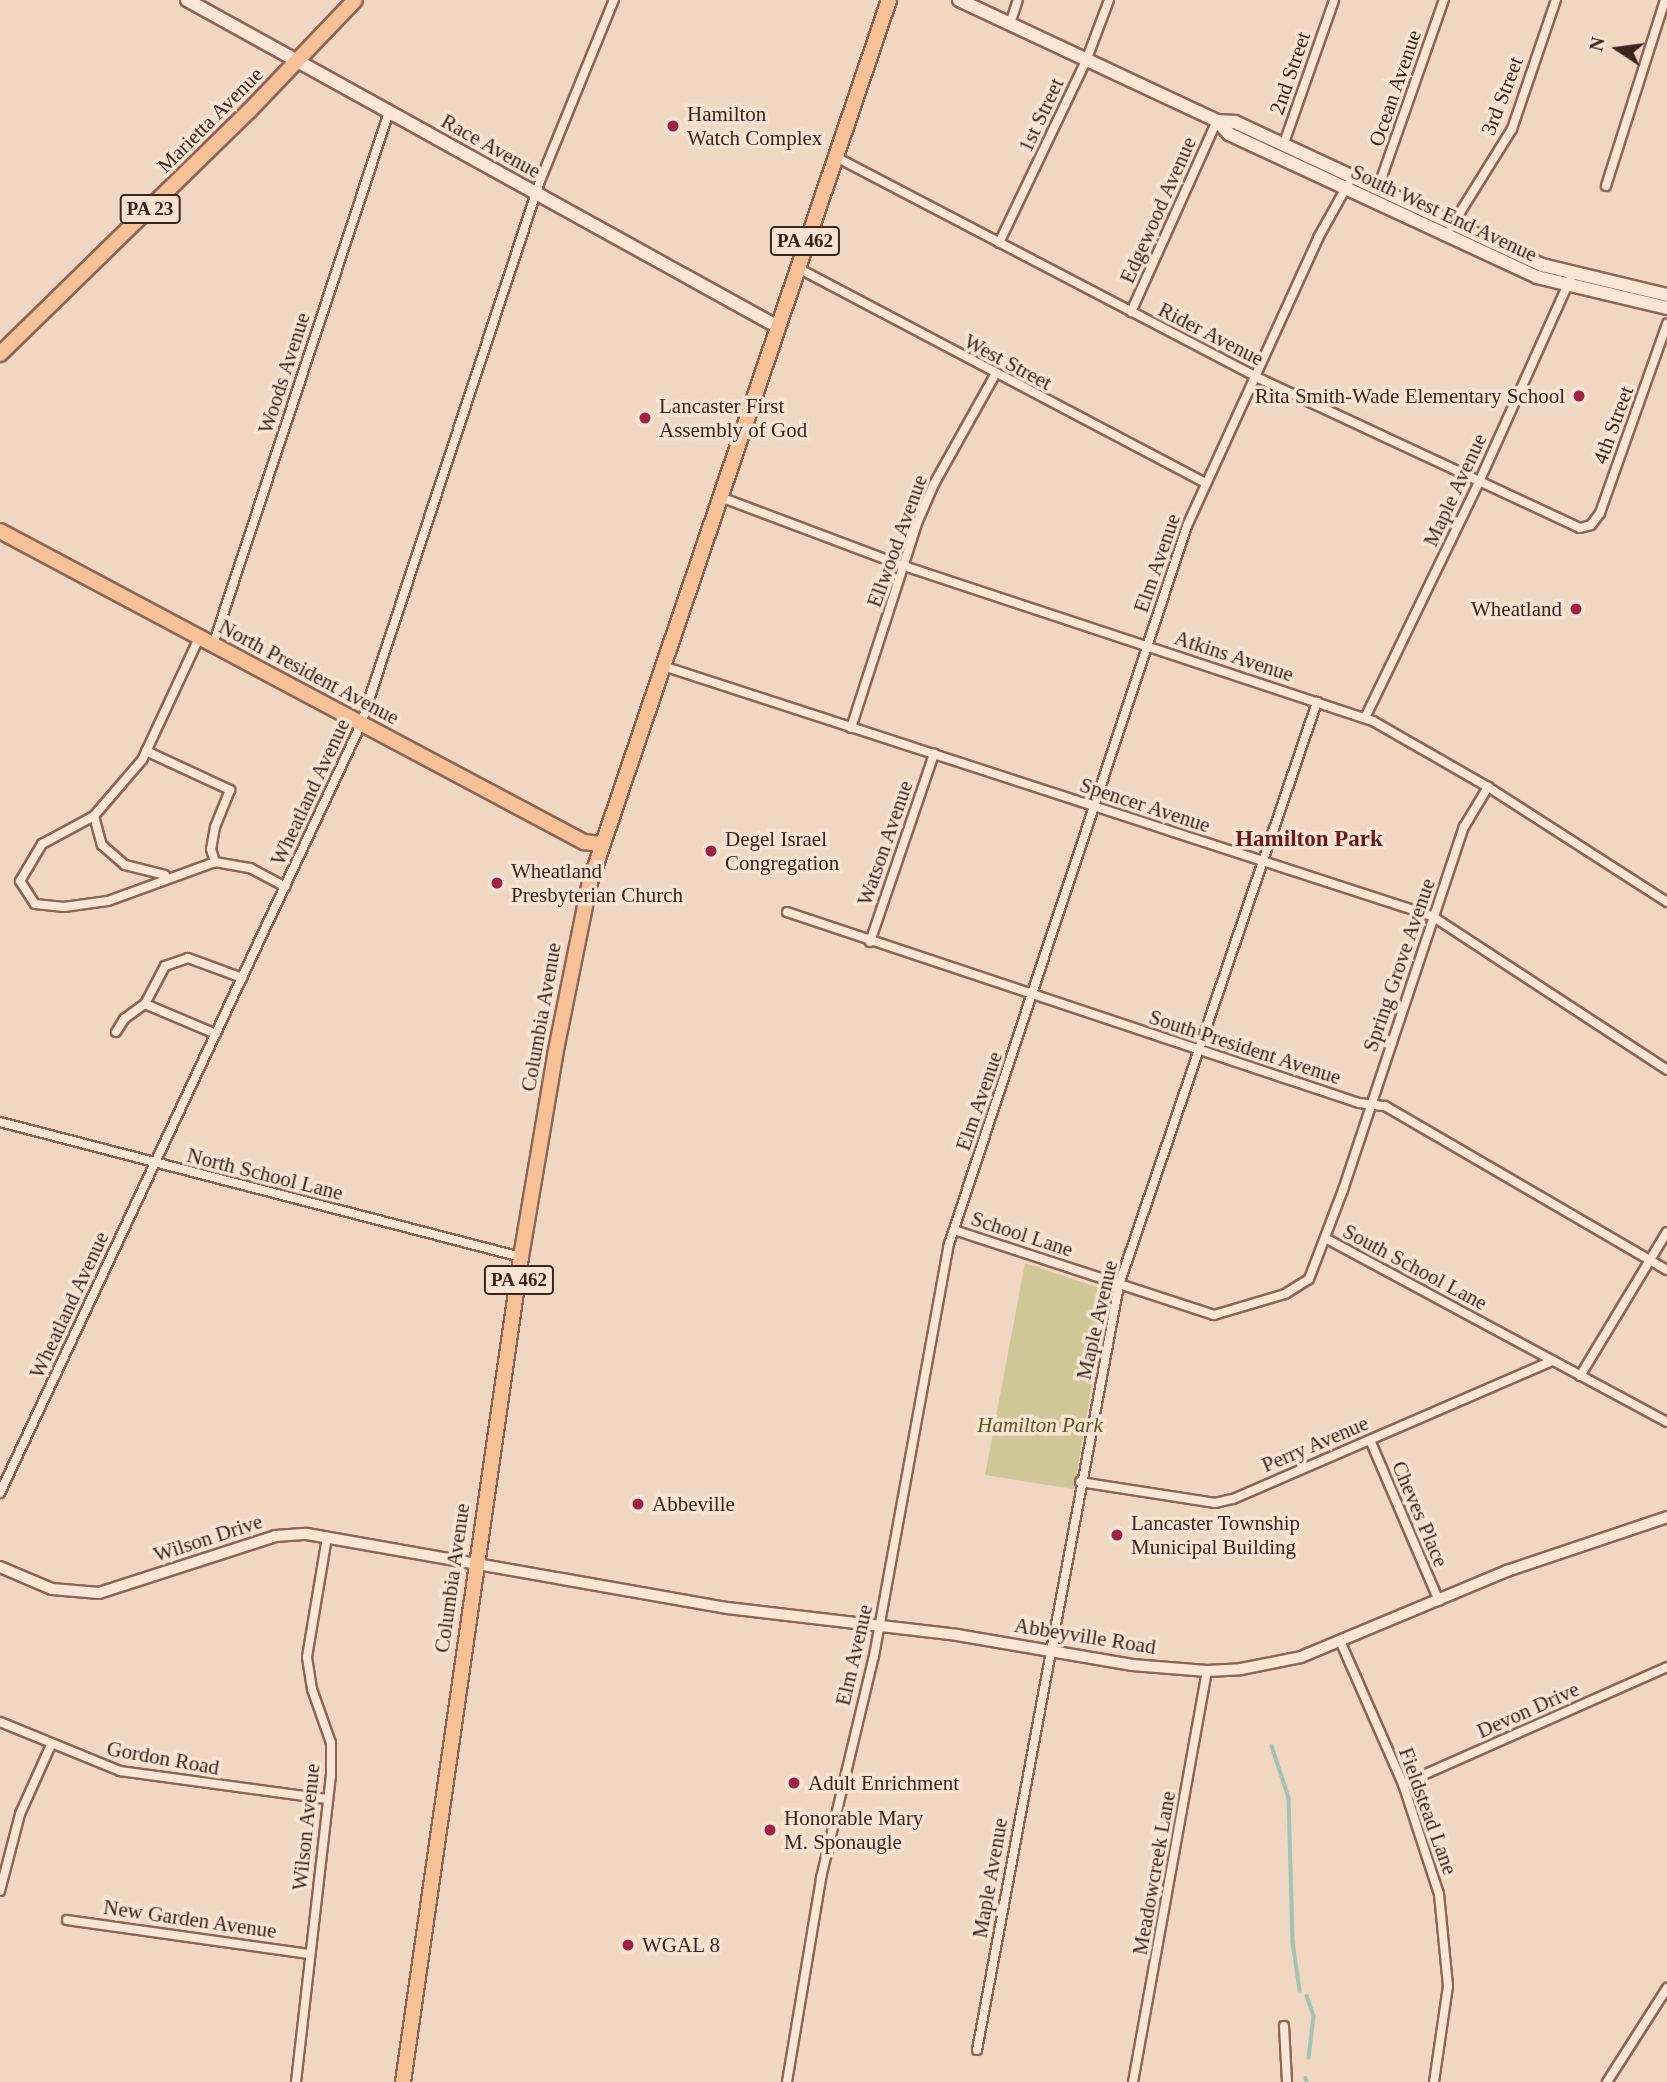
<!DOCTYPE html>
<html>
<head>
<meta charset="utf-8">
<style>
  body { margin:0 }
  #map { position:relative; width:1667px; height:2082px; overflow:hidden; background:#f0d7c1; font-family:Georgia,serif }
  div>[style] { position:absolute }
  .green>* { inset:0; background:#cfc795 }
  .stream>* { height:3.5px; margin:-1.75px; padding:0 1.75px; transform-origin:1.75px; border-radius:1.75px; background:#a4c3b2 }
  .roads { filter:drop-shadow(2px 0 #8b6658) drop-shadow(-2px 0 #8b6658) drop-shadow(0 2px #8b6658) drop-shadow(0 -2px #8b6658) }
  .minor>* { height:8px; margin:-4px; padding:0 4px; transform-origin:4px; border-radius:4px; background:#fbe6d5 }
  .tertiary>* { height:10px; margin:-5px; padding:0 5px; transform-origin:5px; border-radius:5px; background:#fbe6d5 }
  .secondary>* { height:12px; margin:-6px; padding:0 6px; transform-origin:6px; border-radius:6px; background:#fbe6d5 }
  .primary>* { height:14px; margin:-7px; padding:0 7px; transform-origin:7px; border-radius:7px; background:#f6c197 }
  .dots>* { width:19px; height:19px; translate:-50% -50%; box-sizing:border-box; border:4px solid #f7e3d2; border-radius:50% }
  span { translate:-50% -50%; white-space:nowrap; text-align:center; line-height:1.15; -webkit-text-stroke:7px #f7e3d2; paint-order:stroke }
  .shield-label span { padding:2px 5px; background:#f7e3d2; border:2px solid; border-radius:5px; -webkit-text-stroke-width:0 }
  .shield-label { font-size:19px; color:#3a241d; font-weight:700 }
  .street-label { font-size:21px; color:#3a241d }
  .poi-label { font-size:21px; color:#3a241d }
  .left { translate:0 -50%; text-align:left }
  .right { translate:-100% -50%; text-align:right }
  .park-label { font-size:21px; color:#585822; font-style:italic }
  .neighbourhood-label { font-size:23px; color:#691a1d; font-weight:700 }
  .north { position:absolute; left:1583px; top:14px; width:70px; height:70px; -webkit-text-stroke:5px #f7e3d2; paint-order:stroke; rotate:283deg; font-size:19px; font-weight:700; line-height:28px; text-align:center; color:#3a241d }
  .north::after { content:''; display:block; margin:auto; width:24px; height:32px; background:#3a241d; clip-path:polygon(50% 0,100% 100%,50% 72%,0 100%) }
</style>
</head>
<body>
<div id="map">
  <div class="green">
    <i style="clip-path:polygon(1025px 1263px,1108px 1291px,1074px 1489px,985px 1475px)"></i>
  </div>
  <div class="stream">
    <i style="left:1272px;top:1746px;width:55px;rotate:71.9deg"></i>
    <i style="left:1289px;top:1798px;width:144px;rotate:88.4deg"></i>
    <i style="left:1293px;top:1942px;width:49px;rotate:81.7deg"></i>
    <i style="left:1307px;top:1996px;width:21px;rotate:71deg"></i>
    <i style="left:1314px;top:2016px;width:42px;rotate:96.8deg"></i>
    <i style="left:1306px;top:2078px;width:4px;rotate:76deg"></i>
  </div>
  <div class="roads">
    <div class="minor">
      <i style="left:1010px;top:24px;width:25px;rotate:-72deg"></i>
      <i style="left:1283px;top:146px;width:155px;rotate:-70.7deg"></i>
      <i style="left:834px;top:156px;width:476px;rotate:27.6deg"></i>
      <i style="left:1256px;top:377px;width:357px;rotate:25deg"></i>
      <i style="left:1580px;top:528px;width:11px;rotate:-15deg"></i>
      <i style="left:1591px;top:525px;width:15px;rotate:-53deg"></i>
      <i style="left:1600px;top:513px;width:201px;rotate:-70.5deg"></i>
      <i style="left:1606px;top:186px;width:195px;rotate:-72.4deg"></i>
      <i style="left:1378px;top:188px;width:199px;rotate:-70.7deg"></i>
      <i style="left:1451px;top:227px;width:115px;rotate:-58.1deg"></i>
      <i style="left:1512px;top:129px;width:136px;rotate:-71.2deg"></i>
      <i style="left:999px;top:243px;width:202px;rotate:-64.5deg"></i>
      <i style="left:1086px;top:61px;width:65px;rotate:-69.3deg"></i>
      <i style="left:796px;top:267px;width:463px;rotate:27.8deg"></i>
      <i style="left:1131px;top:312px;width:209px;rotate:-65.8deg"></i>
      <i style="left:720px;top:497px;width:197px;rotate:20.6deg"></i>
      <i style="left:904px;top:566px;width:494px;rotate:18.3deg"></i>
      <i style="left:1373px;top:721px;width:133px;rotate:29.9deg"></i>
      <i style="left:1488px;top:787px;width:213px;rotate:32.7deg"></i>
      <i style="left:199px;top:638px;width:135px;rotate:115deg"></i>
      <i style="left:142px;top:760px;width:74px;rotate:130.6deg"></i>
      <i style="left:94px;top:816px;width:59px;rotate:151.7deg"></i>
      <i style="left:42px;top:844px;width:43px;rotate:120.7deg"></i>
      <i style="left:20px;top:881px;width:27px;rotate:57deg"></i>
      <i style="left:35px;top:904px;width:29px;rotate:6deg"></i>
      <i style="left:64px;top:907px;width:44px;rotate:-7.8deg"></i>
      <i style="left:108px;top:901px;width:114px;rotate:-20deg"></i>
      <i style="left:215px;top:862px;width:36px;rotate:10deg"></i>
      <i style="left:250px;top:868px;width:40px;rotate:28deg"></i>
      <i style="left:213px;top:645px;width:561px;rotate:-71.73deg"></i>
      <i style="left:663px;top:666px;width:809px;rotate:18.01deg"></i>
      <i style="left:1432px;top:916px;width:281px;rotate:33.2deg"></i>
      <i style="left:1365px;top:718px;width:262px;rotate:-64.2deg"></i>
      <i style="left:1479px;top:482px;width:227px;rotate:-65.8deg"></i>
      <i style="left:851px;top:728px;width:218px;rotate:-72.1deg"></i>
      <i style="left:918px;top:521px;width:40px;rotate:-66.6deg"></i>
      <i style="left:934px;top:484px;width:125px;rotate:-60.8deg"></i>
      <i style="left:146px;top:751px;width:93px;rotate:24.9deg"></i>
      <i style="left:230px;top:790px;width:40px;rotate:112deg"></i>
      <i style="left:215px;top:827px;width:22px;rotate:100deg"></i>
      <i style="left:211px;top:849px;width:14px;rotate:73deg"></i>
      <i style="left:94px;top:816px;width:30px;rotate:75deg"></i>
      <i style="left:102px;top:845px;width:30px;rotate:41deg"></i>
      <i style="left:125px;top:865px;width:41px;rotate:14deg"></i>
      <i style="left:787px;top:912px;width:603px;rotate:18.46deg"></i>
      <i style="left:1359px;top:1103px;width:26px;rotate:7deg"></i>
      <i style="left:1385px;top:1106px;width:326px;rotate:30.2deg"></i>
      <i style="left:870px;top:942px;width:199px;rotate:-71.2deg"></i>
      <i style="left:145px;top:1004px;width:77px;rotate:22.9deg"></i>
      <i style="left:116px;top:1032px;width:15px;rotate:-58deg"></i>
      <i style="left:124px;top:1019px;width:26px;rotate:-36deg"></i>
      <i style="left:145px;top:1004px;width:43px;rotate:-62.2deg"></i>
      <i style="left:165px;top:966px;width:24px;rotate:-19deg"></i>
      <i style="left:188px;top:958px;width:58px;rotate:20.3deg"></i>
      <i style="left:0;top:1122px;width:538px;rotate:14.53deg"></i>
      <i style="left:954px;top:1230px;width:274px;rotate:18.1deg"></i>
      <i style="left:1214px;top:1315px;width:74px;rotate:-16.5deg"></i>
      <i style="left:1285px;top:1294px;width:28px;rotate:-32deg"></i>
      <i style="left:1309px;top:1279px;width:95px;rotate:-69.1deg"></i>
      <i style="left:1343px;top:1190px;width:383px;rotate:-71.6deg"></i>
      <i style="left:1464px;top:827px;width:47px;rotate:-59deg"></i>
      <i style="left:1327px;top:1239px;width:386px;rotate:28.3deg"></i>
      <i style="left:1580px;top:1376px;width:168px;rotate:-58.9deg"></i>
      <i style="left:1370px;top:1440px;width:175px;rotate:66.8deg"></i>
      <i style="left:1080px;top:1482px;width:137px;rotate:8.8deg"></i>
      <i style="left:1215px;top:1503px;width:18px;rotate:-13deg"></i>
      <i style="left:1233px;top:1499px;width:348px;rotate:-23.4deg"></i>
      <i style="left:0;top:1493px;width:850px;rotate:-64.85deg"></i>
      <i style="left:361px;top:724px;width:572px;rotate:-71.76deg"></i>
      <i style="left:540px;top:181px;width:196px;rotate:-67.8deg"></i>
      <i style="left:1341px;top:1643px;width:154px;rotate:66.3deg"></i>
      <i style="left:1403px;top:1784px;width:116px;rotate:71.9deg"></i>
      <i style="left:1439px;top:1894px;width:92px;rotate:84.4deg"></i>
      <i style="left:1448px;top:1986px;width:97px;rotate:98.3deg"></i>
      <i style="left:0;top:1722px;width:130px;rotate:22.2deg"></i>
      <i style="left:120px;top:1771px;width:210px;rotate:7.7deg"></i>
      <i style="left:1403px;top:1784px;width:289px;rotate:-23.9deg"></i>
      <i style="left:0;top:1891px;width:80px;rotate:-75.4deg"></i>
      <i style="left:20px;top:1814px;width:76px;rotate:-65.8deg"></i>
      <i style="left:67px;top:1920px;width:244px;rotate:8deg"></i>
      <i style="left:1284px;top:2026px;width:56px;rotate:86.9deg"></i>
      <i style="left:977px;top:2050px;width:778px;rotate:-79.48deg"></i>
      <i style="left:1119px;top:1285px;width:616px;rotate:-71.24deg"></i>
      <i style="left:296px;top:2082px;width:308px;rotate:-83.5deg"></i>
      <i style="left:331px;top:1776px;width:33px;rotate:-90deg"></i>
      <i style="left:331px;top:1743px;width:57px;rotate:-109.4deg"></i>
      <i style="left:312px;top:1689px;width:32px;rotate:-99deg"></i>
      <i style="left:307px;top:1657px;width:122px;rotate:-80.5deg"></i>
      <i style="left:787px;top:2082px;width:207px;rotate:-80.5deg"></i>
      <i style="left:821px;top:1878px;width:228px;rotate:-76.6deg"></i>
      <i style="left:874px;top:1656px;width:419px;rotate:-79.7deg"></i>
      <i style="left:949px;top:1244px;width:756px;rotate:-71.66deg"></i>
      <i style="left:1187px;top:526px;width:316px;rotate:-65.5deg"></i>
      <i style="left:1318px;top:238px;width:62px;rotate:-60.9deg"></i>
      <i style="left:1133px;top:2082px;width:418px;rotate:-79.8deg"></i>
      <i style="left:1607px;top:2082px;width:112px;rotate:-57.4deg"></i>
    </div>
    <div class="tertiary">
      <i style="left:0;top:1567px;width:56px;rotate:22.9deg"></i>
      <i style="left:52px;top:1589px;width:47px;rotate:4.9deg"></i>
      <i style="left:99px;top:1593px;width:185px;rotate:-17.9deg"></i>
      <i style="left:275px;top:1536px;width:32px;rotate:-4deg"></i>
      <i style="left:307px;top:1534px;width:427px;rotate:10deg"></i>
      <i style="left:728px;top:1608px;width:231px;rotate:6.7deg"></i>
      <i style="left:957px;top:1635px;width:178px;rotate:9.7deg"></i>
      <i style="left:1132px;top:1665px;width:75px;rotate:4.6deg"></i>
      <i style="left:1207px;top:1671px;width:34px;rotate:-3deg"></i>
      <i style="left:1241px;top:1669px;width:61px;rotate:-11.3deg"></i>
      <i style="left:1301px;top:1657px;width:223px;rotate:-22.7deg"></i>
      <i style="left:1507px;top:1571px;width:169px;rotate:-18.6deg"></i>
    </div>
    <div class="secondary">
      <i style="left:187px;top:0;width:673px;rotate:28.96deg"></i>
      <i style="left:959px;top:0;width:285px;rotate:25.1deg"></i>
      <i style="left:1217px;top:121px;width:18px;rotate:47deg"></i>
      <i style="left:1229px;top:134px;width:340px;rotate:24.9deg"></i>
      <i style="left:1537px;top:277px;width:134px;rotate:13.4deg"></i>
      <i style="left:1217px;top:121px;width:18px;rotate:3deg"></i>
      <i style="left:1235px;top:122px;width:339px;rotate:25deg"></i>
      <i style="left:1542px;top:265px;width:129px;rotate:13.5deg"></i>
    </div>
    <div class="primary">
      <i style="left:0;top:354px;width:348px;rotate:-44.3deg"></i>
      <i style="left:249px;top:111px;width:153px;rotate:-46.3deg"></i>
      <i style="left:0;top:531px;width:662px;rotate:28.04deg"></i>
      <i style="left:584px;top:842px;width:17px;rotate:7deg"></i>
      <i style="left:403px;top:2082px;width:833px;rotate:-81.86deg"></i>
      <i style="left:521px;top:1257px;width:205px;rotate:-80.4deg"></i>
      <i style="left:555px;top:1055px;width:177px;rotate:-78.6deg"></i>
      <i style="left:590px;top:882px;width:931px;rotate:-71.27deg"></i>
    </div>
  </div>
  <div class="dots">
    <i style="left:673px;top:126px;background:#9e2444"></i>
    <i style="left:1579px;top:396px;background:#9e2444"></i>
    <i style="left:645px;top:418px;background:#9e2444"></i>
    <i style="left:1576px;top:609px;background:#9e2444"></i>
    <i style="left:711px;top:851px;background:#9e2444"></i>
    <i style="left:497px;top:883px;background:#9e2444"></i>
    <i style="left:638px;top:1504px;background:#9e2444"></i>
    <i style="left:1117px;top:1535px;background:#9e2444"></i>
    <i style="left:794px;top:1783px;background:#9e2444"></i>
    <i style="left:770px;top:1830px;background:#9e2444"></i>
    <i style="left:628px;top:1945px;background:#9e2444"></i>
  </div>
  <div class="shield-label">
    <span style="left:150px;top:209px">PA 23</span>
    <span style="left:805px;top:241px">PA 462</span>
    <span style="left:519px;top:1280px">PA 462</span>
  </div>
  <div class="street-label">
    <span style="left:1290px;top:73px;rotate:-71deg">2nd Street</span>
    <span style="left:1395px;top:88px;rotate:-71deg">Ocean Avenue</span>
    <span style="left:1502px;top:96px;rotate:-69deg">3rd Street</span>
    <span style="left:1041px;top:115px;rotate:-65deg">1st Street</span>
    <span style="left:210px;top:120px;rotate:-45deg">Marietta Avenue</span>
    <span style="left:491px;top:146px;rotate:29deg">Race Avenue</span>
    <span style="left:1158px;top:210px;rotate:-66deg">Edgewood Avenue</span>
    <span style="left:1444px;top:213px;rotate:25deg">South West End Avenue</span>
    <span style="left:1211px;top:334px;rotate:27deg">Rider Avenue</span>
    <span style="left:1008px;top:362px;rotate:28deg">West Street</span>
    <span style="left:284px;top:373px;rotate:-72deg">Woods Avenue</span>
    <span style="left:1613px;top:425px;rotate:-70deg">4th Street</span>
    <span style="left:1455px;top:490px;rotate:-65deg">Maple Avenue</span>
    <span style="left:897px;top:541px;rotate:-70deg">Ellwood Avenue</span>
    <span style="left:1157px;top:563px;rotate:-71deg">Elm Avenue</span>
    <span style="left:1234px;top:656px;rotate:18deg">Atkins Avenue</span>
    <span style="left:309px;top:672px;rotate:28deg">North President Avenue</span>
    <span style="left:310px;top:792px;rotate:-65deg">Wheatland Avenue</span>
    <span style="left:1145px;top:805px;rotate:18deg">Spencer Avenue</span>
    <span style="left:885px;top:843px;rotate:-71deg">Watson Avenue</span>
    <span style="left:1399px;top:965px;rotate:-71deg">Spring Grove Avenue</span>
    <span style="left:541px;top:1017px;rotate:-80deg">Columbia Avenue</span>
    <span style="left:1245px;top:1047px;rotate:18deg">South President Avenue</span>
    <span style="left:979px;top:1101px;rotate:-71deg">Elm Avenue</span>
    <span style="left:265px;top:1174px;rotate:14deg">North School Lane</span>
    <span style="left:1022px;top:1234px;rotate:18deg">School Lane</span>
    <span style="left:1415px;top:1267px;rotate:28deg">South School Lane</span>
    <span style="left:69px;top:1305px;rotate:-65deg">Wheatland Avenue</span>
    <span style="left:1097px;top:1320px;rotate:-77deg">Maple Avenue</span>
    <span style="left:1315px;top:1444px;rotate:-23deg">Perry Avenue</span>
    <span style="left:1420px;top:1514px;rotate:67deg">Cheves Place</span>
    <span style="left:208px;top:1538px;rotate:-18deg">Wilson Drive</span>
    <span style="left:452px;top:1578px;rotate:-82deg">Columbia Avenue</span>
    <span style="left:1085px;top:1636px;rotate:9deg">Abbeyville Road</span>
    <span style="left:854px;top:1655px;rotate:-77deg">Elm Avenue</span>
    <span style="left:1528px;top:1710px;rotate:-24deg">Devon Drive</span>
    <span style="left:163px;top:1758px;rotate:10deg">Gordon Road</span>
    <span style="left:1428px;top:1811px;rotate:70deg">Fieldstead Lane</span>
    <span style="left:306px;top:1827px;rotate:-84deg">Wilson Avenue</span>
    <span style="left:1154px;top:1873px;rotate:-80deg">Meadowcreek Lane</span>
    <span style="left:990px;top:1878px;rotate:-80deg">Maple Avenue</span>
    <span style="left:190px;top:1919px;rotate:8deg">New Garden Avenue</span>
  </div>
  <div class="poi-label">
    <span class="left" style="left:687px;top:126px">Hamilton<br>Watch Complex</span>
    <span class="right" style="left:1565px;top:396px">Rita Smith-Wade Elementary School</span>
    <span class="left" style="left:659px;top:418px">Lancaster First<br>Assembly of God</span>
    <span class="right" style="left:1562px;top:609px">Wheatland</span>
    <span class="left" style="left:725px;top:851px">Degel Israel<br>Congregation</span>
    <span class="left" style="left:511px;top:883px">Wheatland<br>Presbyterian Church</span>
    <span class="left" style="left:652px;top:1504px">Abbeville</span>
    <span class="left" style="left:1131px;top:1535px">Lancaster Township<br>Municipal Building</span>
    <span class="left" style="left:808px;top:1783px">Adult Enrichment</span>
    <span class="left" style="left:784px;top:1830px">Honorable Mary<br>M. Sponaugle</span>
    <span class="left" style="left:642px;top:1945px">WGAL 8</span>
  </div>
  <div class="park-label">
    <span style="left:1040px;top:1425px">Hamilton Park</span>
  </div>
  <div class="neighbourhood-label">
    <span style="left:1309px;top:839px">Hamilton Park</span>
  </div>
  <div class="north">N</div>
</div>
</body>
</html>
